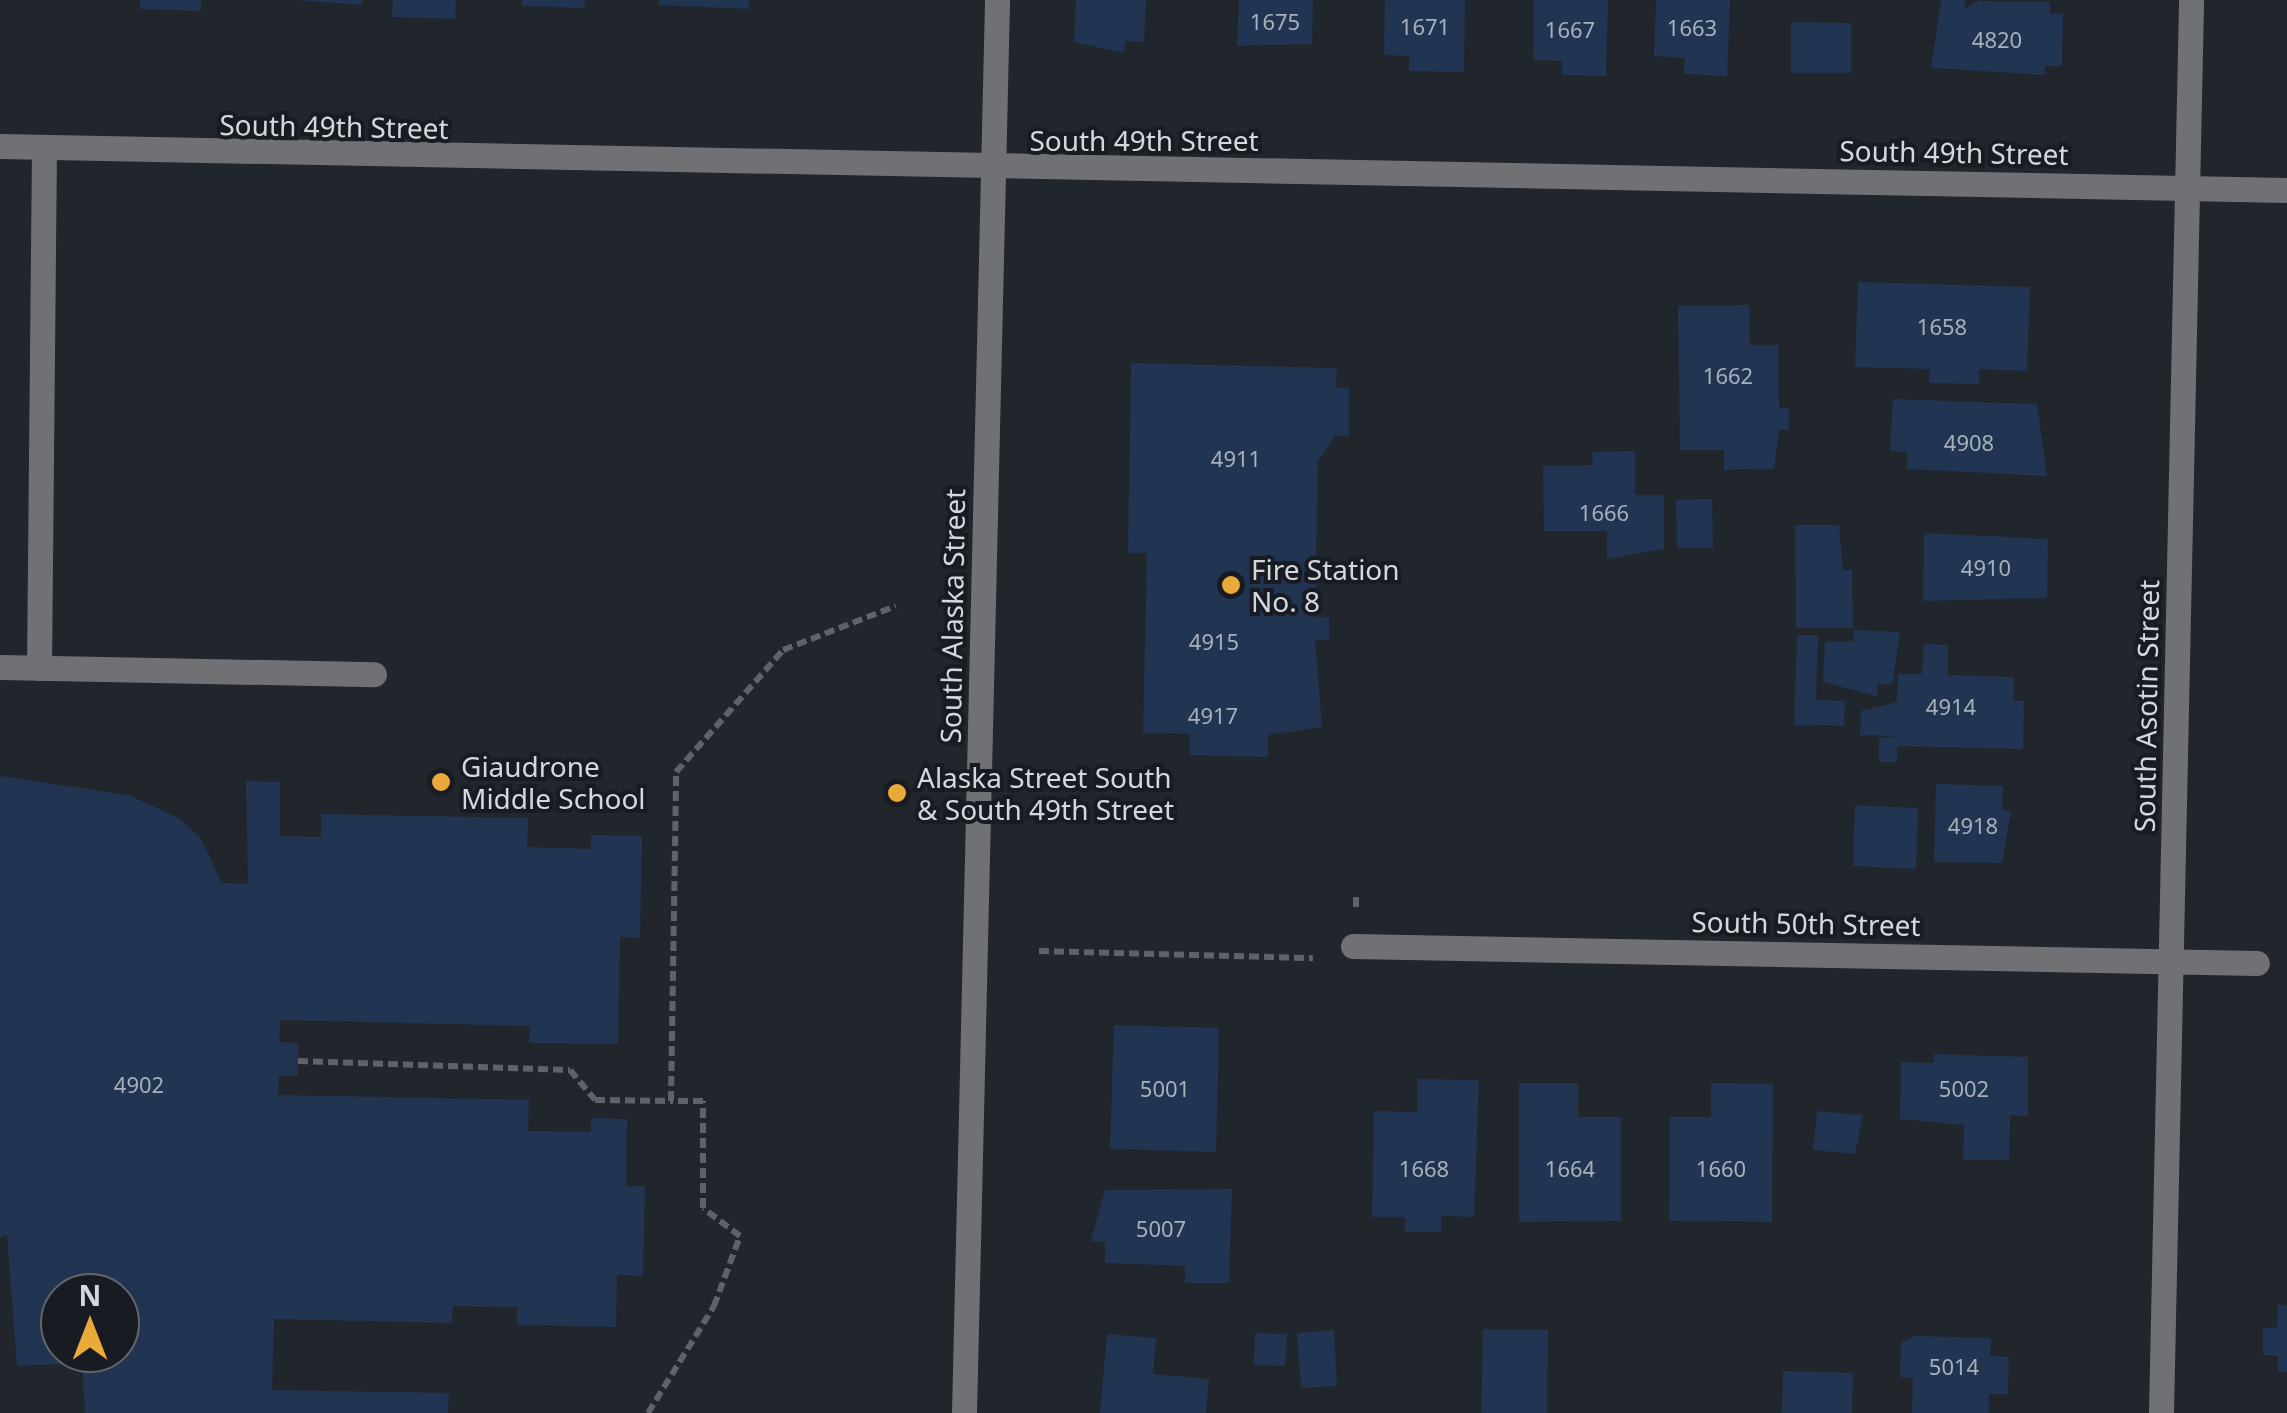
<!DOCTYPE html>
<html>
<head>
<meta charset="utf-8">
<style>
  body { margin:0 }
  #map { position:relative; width:2287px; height:1413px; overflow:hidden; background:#21262c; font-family:"Noto Sans",sans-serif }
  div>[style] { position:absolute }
  .building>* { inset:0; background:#213552 }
  .path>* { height:6px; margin-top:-3px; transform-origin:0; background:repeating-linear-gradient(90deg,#5f6369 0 10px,transparent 0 15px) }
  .minor>* { height:25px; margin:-12.5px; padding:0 12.5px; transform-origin:12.5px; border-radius:12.5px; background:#6f7175 }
  .dots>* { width:28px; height:28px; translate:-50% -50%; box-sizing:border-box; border:5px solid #181c22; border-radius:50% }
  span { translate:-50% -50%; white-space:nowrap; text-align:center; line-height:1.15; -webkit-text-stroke:8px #181c22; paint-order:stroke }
  .number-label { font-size:22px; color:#a7afba }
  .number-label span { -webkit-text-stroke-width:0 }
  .street-label { font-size:28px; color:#d4d8dc }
  .poi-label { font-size:28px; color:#d4d8dc }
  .left { translate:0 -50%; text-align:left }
  .north { position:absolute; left:40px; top:1273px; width:100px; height:100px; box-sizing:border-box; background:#181c22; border:2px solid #63676c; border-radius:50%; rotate:0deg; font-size:28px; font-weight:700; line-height:40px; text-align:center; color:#d4d8dc }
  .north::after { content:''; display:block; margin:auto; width:35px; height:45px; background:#eaaa39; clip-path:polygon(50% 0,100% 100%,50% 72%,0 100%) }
</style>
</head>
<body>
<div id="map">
  <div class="building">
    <i style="clip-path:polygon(140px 0,201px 0,201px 11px,140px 9px)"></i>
    <i style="clip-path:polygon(295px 0,362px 0,362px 5px)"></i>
    <i style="clip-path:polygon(393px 0,456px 0,455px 19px,392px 17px)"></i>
    <i style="clip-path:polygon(522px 0,585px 0,584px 8px,522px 6px)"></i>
    <i style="clip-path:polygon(659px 0,749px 0,749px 9px,659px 5px)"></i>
    <i style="clip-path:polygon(1076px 0,1146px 0,1144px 42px,1125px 41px,1124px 53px,1074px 42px)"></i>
    <i style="clip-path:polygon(1239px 0,1313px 0,1312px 44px,1237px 46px)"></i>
    <i style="clip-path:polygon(1385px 0,1465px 0,1464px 72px,1409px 71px,1409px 56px,1384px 55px)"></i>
    <i style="clip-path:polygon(1534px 0,1608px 0,1606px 76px,1562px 75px,1562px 61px,1533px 60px)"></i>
    <i style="clip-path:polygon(1656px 0,1730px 0,1727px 76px,1684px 74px,1685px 58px,1654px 56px)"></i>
    <i style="clip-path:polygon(1941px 0,1965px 0,1965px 9px,1978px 1px,2050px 2px,2050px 14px,2063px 14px,2062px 66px,2045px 66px,2045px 75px,1931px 68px)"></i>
    <i style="clip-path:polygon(1791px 22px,1851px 23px,1851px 73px,1791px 73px)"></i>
    <i style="clip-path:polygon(1858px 282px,2030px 287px,2027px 371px,1979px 369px,1979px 384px,1929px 383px,1930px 369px,1855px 367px)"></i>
    <i style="clip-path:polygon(1749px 305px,1750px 345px,1778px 345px,1779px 408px,1789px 408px,1789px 430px,1779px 430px,1774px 469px,1724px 470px,1724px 450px,1680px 450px,1678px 306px)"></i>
    <i style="clip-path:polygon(1131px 363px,1337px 368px,1336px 388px,1349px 388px,1349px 436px,1335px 436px,1318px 461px,1315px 617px,1329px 617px,1329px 640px,1315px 640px,1322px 727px,1268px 735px,1268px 757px,1190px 755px,1190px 734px,1143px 733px,1147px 553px,1128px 553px)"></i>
    <i style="clip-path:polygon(1893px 399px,2037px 404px,2047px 476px,1907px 469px,1907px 452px,1890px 451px)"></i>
    <i style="clip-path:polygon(1635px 451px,1635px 495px,1664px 495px,1664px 549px,1607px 559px,1607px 531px,1544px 531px,1543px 466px,1593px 465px,1592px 452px)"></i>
    <i style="clip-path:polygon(1712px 499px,1713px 548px,1677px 548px,1676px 500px)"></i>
    <i style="clip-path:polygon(1795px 525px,1839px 525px,1843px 570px,1852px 570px,1853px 628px,1796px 628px)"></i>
    <i style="clip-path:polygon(1924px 533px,2048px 539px,2047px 598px,1923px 601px)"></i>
    <i style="clip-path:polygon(1854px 630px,1900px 632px,1892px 685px,1877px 684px,1877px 696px,1823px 682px,1825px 642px,1853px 641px)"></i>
    <i style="clip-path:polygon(1797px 635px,1818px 635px,1816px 700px,1845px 701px,1844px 726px,1794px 725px)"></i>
    <i style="clip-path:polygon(1924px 644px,1948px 645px,1948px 675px,2014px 677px,2014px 701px,2024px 701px,2023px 749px,1897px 746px,1897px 762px,1879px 762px,1879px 738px,1898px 736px,1860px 735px,1861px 711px,1897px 702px,1898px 674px,1922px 674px)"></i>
    <i style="clip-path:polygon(evenodd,0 776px,128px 795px,177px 817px,200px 837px,222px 883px,248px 884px,246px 781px,280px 782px,280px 836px,321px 837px,321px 814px,528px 818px,527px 847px,591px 849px,591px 835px,642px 836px,640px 938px,620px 937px,618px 1044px,529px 1043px,530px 1026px,280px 1020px,279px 1042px,298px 1043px,298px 1076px,279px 1076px,278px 1095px,529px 1100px,528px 1131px,591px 1132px,591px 1118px,627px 1119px,626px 1186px,645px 1186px,643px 1276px,617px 1275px,616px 1327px,517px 1325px,517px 1307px,453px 1306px,452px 1323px,274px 1319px,272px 1390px,449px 1393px,448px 1413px,85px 1413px,82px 1363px,17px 1366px,7px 1235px,0 1238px,0 776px,60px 1293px,120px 1293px,120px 1353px,60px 1353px,60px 1293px)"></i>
    <i style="clip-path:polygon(1936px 784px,2003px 786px,2002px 810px,2011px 811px,2002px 863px,1934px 862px)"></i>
    <i style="clip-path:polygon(1855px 805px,1918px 808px,1916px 869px,1853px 866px)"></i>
    <i style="clip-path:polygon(1114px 1025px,1219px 1028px,1216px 1152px,1110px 1149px)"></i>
    <i style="clip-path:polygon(1934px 1054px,2028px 1057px,2028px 1116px,2010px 1115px,2009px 1160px,1963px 1160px,1964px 1125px,1900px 1119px,1901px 1062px,1934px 1063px)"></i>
    <i style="clip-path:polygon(1417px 1079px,1479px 1080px,1474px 1217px,1441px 1216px,1441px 1232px,1405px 1232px,1405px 1217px,1372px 1217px,1374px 1111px,1417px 1112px)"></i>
    <i style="clip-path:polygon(1519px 1083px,1578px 1083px,1578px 1117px,1621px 1117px,1621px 1221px,1519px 1222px)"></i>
    <i style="clip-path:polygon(1711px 1083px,1773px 1084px,1772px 1222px,1669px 1221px,1670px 1117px,1711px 1117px)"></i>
    <i style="clip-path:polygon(1817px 1111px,1863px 1115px,1855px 1154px,1813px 1150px)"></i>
    <i style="clip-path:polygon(1232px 1189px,1229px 1283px,1185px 1283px,1185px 1266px,1105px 1263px,1105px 1242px,1091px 1241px,1105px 1190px)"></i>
    <i style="clip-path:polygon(2278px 1305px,2287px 1305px,2287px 1372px,2278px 1372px,2278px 1356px,2263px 1355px,2263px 1328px,2277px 1328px)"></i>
    <i style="clip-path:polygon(1483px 1329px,1548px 1330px,1547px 1413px,1481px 1413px)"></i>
    <i style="clip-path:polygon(1334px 1330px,1337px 1386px,1301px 1388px,1297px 1333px)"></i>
    <i style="clip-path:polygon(1255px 1333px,1287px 1334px,1285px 1366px,1254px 1365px)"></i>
    <i style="clip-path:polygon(1107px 1334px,1156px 1338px,1153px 1374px,1209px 1379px,1206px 1413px,1100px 1413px)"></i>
    <i style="clip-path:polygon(1913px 1336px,1991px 1338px,1990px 1356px,2009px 1357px,2008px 1394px,1989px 1394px,1989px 1413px,1912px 1413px,1913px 1378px,1900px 1377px,1901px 1343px)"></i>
    <i style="clip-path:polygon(1783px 1371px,1853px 1373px,1852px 1413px,1782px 1413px)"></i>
  </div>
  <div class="path">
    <i style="left:1356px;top:907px;width:15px;rotate:-90deg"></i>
    <i style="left:1039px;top:951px;width:274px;rotate:1.5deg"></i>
    <i style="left:298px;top:1061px;width:272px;rotate:1.9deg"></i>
    <i style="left:570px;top:1070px;width:39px;rotate:50deg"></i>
    <i style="left:595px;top:1100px;width:76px;rotate:0.8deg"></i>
    <i style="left:671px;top:1101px;width:329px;rotate:-89.1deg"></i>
    <i style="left:676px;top:772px;width:162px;rotate:-48.7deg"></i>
    <i style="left:783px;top:650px;width:121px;rotate:-21.3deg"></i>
    <i style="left:648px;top:1413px;width:126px;rotate:-58.3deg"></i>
    <i style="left:714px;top:1306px;width:75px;rotate:-69.6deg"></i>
    <i style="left:740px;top:1236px;width:46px;rotate:-142.9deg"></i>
    <i style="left:703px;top:1208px;width:107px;rotate:-90deg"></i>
    <i style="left:703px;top:1101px;width:32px;rotate:180deg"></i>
  </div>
  <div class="minor">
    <i style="left:0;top:146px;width:2287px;rotate:1.1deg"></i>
    <i style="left:0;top:667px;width:374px;rotate:1.1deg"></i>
    <i style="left:39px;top:668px;width:519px;rotate:-89.45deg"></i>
    <i style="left:1353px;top:946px;width:904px;rotate:1.08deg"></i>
    <i style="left:964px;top:1413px;width:1413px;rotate:-88.66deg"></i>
    <i style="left:2161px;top:1413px;width:1413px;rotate:-88.78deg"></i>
  </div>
  <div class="dots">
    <i style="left:1231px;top:585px;background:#eaaa39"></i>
    <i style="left:441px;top:782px;background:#eaaa39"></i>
    <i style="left:897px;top:793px;background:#eaaa39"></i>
  </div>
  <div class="number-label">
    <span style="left:1275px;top:22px">1675</span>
    <span style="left:1425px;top:27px">1671</span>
    <span style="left:1692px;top:28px">1663</span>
    <span style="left:1570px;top:30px">1667</span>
    <span style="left:1997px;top:40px">4820</span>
    <span style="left:1942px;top:327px">1658</span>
    <span style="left:1728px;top:376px">1662</span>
    <span style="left:1969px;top:443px">4908</span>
    <span style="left:1236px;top:459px">4911</span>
    <span style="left:1604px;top:513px">1666</span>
    <span style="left:1986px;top:568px">4910</span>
    <span style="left:1214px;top:642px">4915</span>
    <span style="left:1951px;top:707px">4914</span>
    <span style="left:1213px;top:716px">4917</span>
    <span style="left:1973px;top:826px">4918</span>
    <span style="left:139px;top:1085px">4902</span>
    <span style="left:1165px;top:1089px">5001</span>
    <span style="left:1964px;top:1089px">5002</span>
    <span style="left:1424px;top:1169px">1668</span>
    <span style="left:1570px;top:1169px">1664</span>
    <span style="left:1721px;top:1169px">1660</span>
    <span style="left:1161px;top:1229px">5007</span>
    <span style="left:1954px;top:1367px">5014</span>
  </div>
  <div class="street-label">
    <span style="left:334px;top:126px;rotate:1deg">South 49th Street</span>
    <span style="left:1144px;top:140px">South 49th Street</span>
    <span style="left:1954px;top:152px;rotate:1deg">South 49th Street</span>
    <span style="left:952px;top:616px;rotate:-89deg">South Alaska Street</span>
    <span style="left:2146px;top:706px;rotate:-89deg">South Asotin Street</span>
    <span style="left:1806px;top:923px;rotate:1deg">South 50th Street</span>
  </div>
  <div class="poi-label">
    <span class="left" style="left:1251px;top:585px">Fire Station<br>No. 8</span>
    <span class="left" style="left:461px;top:782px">Giaudrone<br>Middle School</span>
    <span class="left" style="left:917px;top:793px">Alaska Street South<br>&amp; South 49th Street</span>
  </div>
  <div class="north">N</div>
</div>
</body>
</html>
